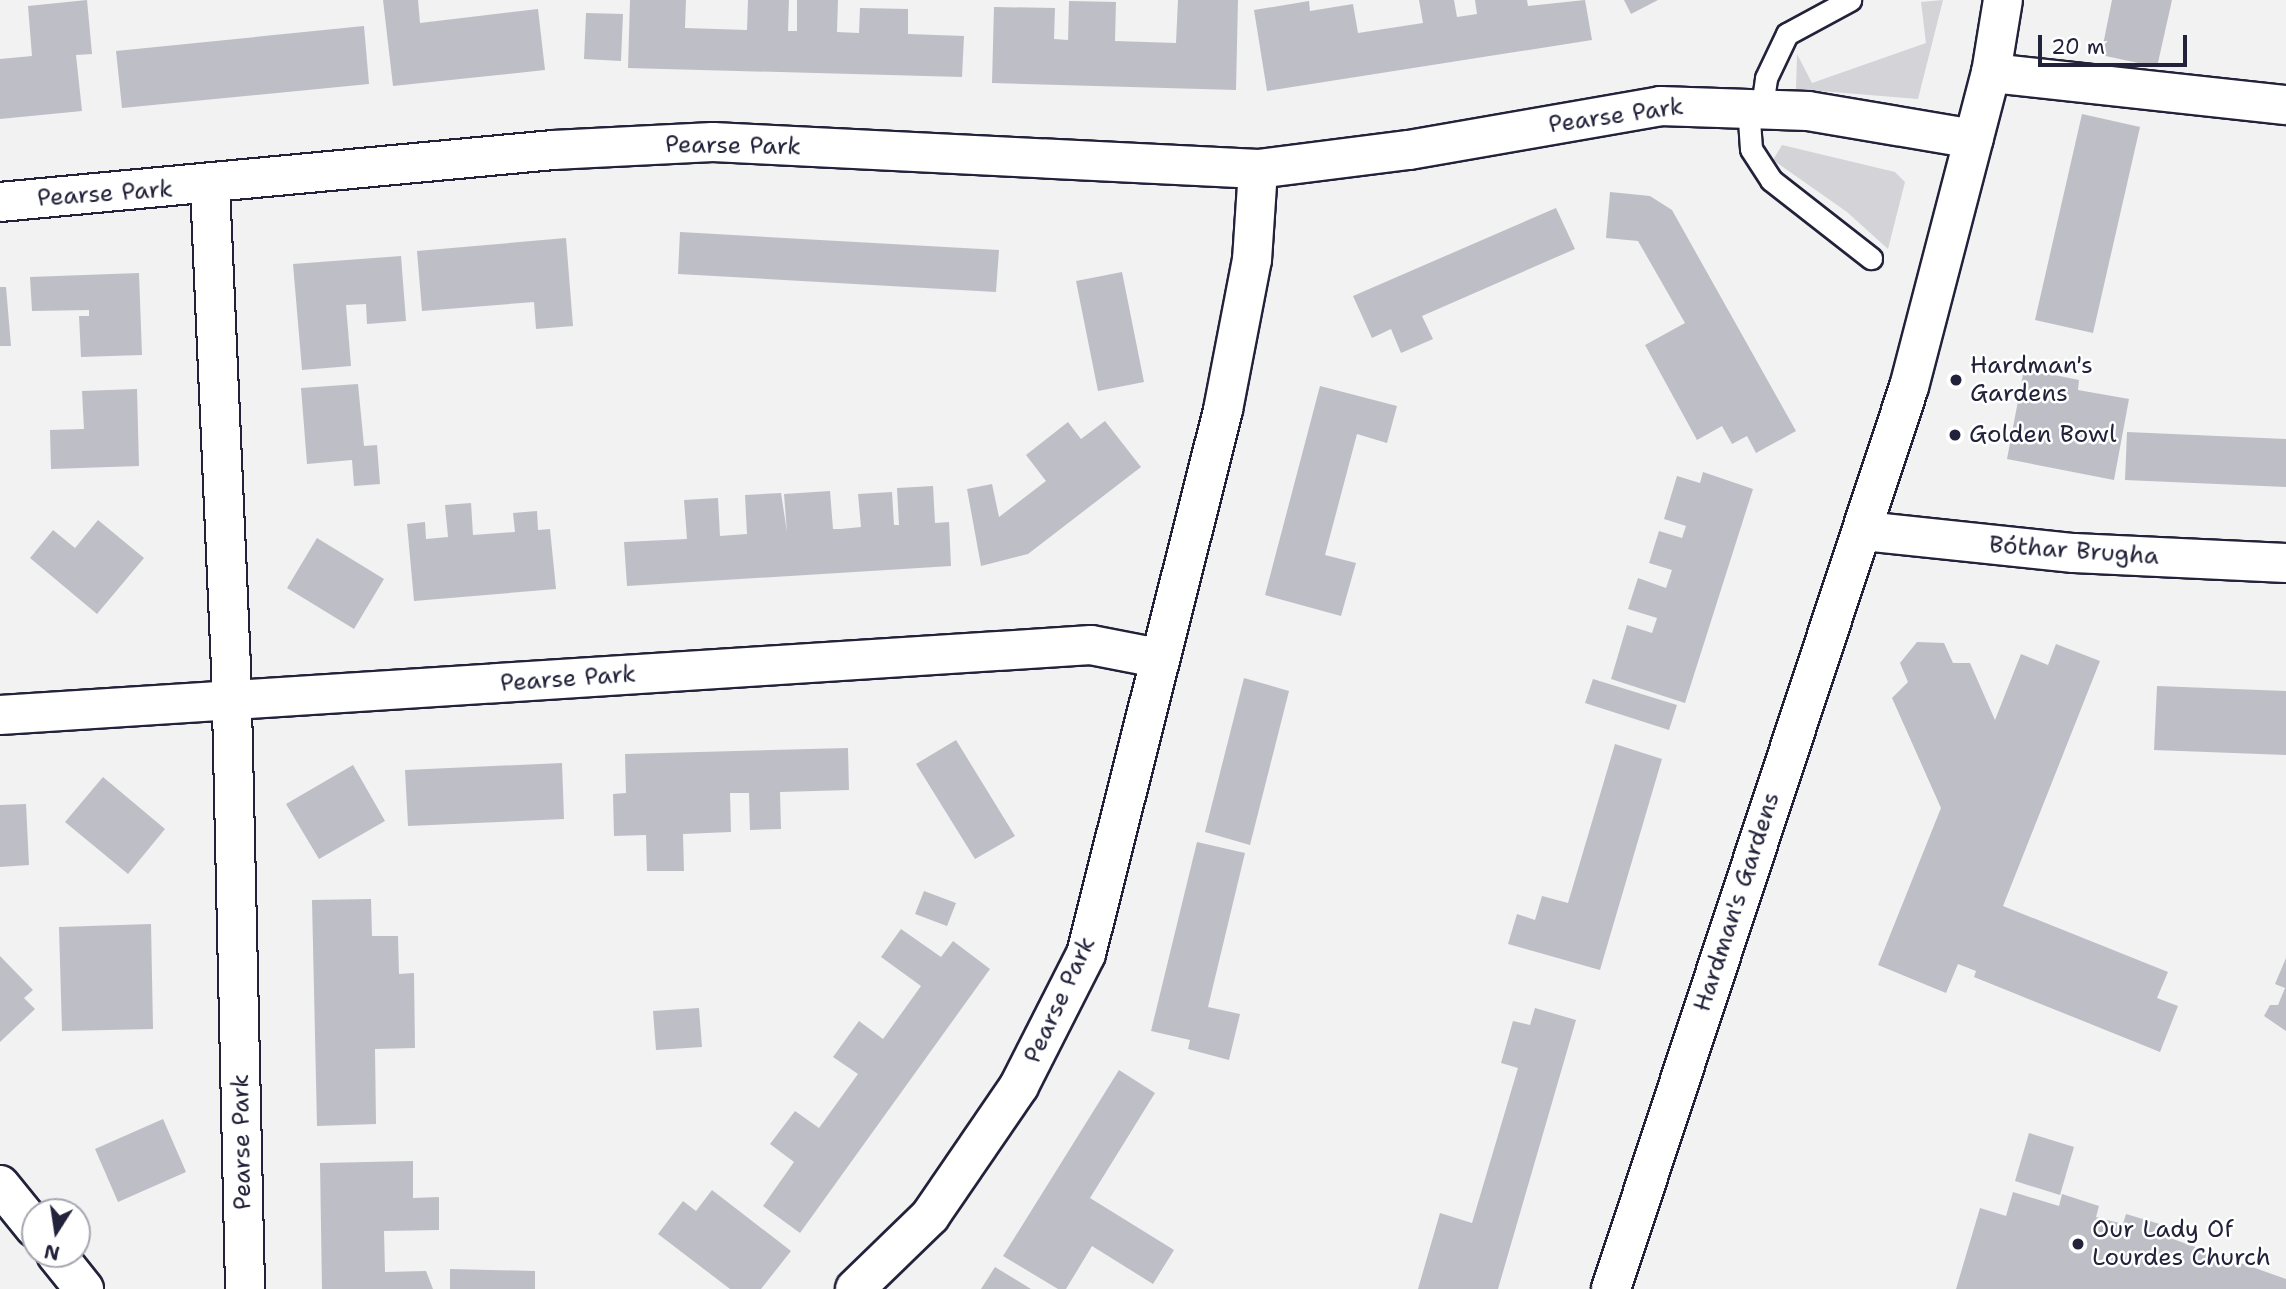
<!DOCTYPE html>
<html>
<head>
<meta charset="utf-8">
<style>
  body { margin:0 }
  #map { position:relative; width:2286px; height:1289px; overflow:hidden; background:#f2f2f3; font-family:"Shantell Sans",sans-serif }
  div>[style] { position:absolute }
  .green>* { inset:0; background:#d3d3d8 }
  .building>* { inset:0; background:#bebec6 }
  .roads { filter:drop-shadow(2px 0 #22223b) drop-shadow(-2px 0 #22223b) drop-shadow(0 2px #22223b) drop-shadow(0 -2px #22223b) }
  .service>* { height:21px; margin:-10.5px; padding:0 10.5px; transform-origin:10.5px; border-radius:10.5px; background:#fff }
  .minor>* { height:38px; margin:-19px; padding:0 19px; transform-origin:19px; border-radius:19px; background:#fff }
  .tertiary>* { height:38px; margin:-19px; padding:0 19px; transform-origin:19px; border-radius:19px; background:#fff }
  .secondary>* { height:38px; margin:-19px; padding:0 19px; transform-origin:19px; border-radius:19px; background:#fff }
  .dots>* { width:19px; height:19px; translate:-50% -50%; box-sizing:border-box; border:4px solid #fff; border-radius:50% }
  span { translate:-50% -50%; white-space:nowrap; text-align:center; line-height:1.15; -webkit-text-stroke:5px #fff; paint-order:stroke }
  .street-label { font-size:24px; color:#22223b }
  .poi-label { font-size:24px; color:#22223b }
  .left { translate:0 -50%; text-align:left }
  .north { position:absolute; left:21px; top:1198px; width:70px; height:70px; box-sizing:border-box; background:#fff; border:2px solid #a7a7b1; border-radius:50%; rotate:192deg; font-size:19px; font-weight:700; line-height:28px; text-align:center; color:#22223b }
  .north::after { content:''; display:block; margin:auto; width:24px; height:32px; background:#22223b; clip-path:polygon(50% 0,100% 100%,50% 72%,0 100%) }
  .scale { position:absolute; left:2038px; top:35px; width:149px; height:32px; box-sizing:border-box; border:4px solid #22223b; border-top:0; padding-left:9px; font-size:21px; line-height:24px; white-space:nowrap; color:#22223b; -webkit-text-stroke:5px #fff; paint-order:stroke }
</style>
</head>
<body>
<div id="map">
  <div class="green">
    <i style="clip-path:polygon(1943px 0,1918px 99px,1796px 89px,1797px 54px,1812px 83px,1926px 43px,1921px 2px)"></i>
    <i style="clip-path:polygon(1782px 145px,1895px 172px,1905px 182px,1888px 249px,1847px 212px,1773px 160px)"></i>
  </div>
  <div class="building">
    <i style="clip-path:polygon(87px 0,92px 54px,76px 55px,82px 111px,0 119px,0 59px,32px 56px,28px 6px)"></i>
    <i style="clip-path:polygon(383px 0,418px 0,420px 23px,538px 9px,545px 70px,393px 86px)"></i>
    <i style="clip-path:polygon(630px 0,686px 0,685px 28px,747px 30px,748px 0,789px 0,788px 31px,797px 31px,797px 0,838px 0,837px 32px,859px 33px,860px 8px,908px 9px,908px 34px,964px 36px,962px 77px,628px 68px)"></i>
    <i style="clip-path:polygon(1178px 0,1238px 0,1236px 90px,992px 83px,994px 7px,1055px 8px,1054px 39px,1068px 40px,1069px 1px,1116px 2px,1115px 41px,1176px 43px)"></i>
    <i style="clip-path:polygon(1419px 0,1454px 0,1457px 17px,1477px 14px,1475px 0,1527px 0,1528px 6px,1585px 0,1592px 40px,1267px 91px,1254px 10px,1309px 1px,1310px 11px,1353px 4px,1358px 33px,1423px 23px)"></i>
    <i style="clip-path:polygon(1624px 0,1658px 0,1631px 14px)"></i>
    <i style="clip-path:polygon(2112px 0,2172px 0,2157px 67px,2101px 55px)"></i>
    <i style="clip-path:polygon(586px 13px,623px 14px,621px 61px,584px 59px)"></i>
    <i style="clip-path:polygon(364px 26px,369px 84px,122px 108px,116px 51px)"></i>
    <i style="clip-path:polygon(2082px 114px,2140px 127px,2093px 333px,2035px 320px)"></i>
    <i style="clip-path:polygon(1610px 192px,1650px 196px,1672px 210px,1796px 431px,1756px 453px,1747px 436px,1732px 444px,1722px 426px,1697px 440px,1645px 345px,1685px 323px,1638px 241px,1606px 238px)"></i>
    <i style="clip-path:polygon(1556px 208px,1575px 249px,1422px 316px,1433px 339px,1401px 353px,1391px 329px,1372px 338px,1353px 296px)"></i>
    <i style="clip-path:polygon(680px 232px,999px 250px,996px 292px,678px 274px)"></i>
    <i style="clip-path:polygon(566px 238px,573px 326px,536px 329px,534px 302px,422px 311px,417px 251px)"></i>
    <i style="clip-path:polygon(401px 256px,406px 321px,367px 324px,366px 304px,346px 305px,351px 366px,302px 370px,293px 264px)"></i>
    <i style="clip-path:polygon(1122px 272px,1144px 382px,1098px 391px,1076px 281px)"></i>
    <i style="clip-path:polygon(139px 273px,142px 355px,81px 357px,79px 316px,89px 316px,89px 310px,32px 311px,30px 277px)"></i>
    <i style="clip-path:polygon(0 287px,6px 287px,11px 346px,0 346px)"></i>
    <i style="clip-path:polygon(2024px 369px,2079px 380px,2078px 390px,2129px 399px,2114px 480px,2007px 459px)"></i>
    <i style="clip-path:polygon(358px 384px,364px 446px,377px 445px,380px 484px,354px 486px,352px 460px,307px 464px,301px 388px)"></i>
    <i style="clip-path:polygon(1320px 386px,1397px 406px,1387px 443px,1357px 434px,1325px 555px,1356px 563px,1341px 616px,1265px 595px)"></i>
    <i style="clip-path:polygon(137px 389px,139px 466px,51px 469px,50px 430px,84px 429px,82px 391px)"></i>
    <i style="clip-path:polygon(1105px 421px,1141px 467px,1028px 554px,981px 566px,967px 489px,992px 484px,999px 517px,1046px 481px,1026px 455px,1068px 422px,1081px 439px)"></i>
    <i style="clip-path:polygon(2127px 432px,2286px 439px,2286px 487px,2125px 480px)"></i>
    <i style="clip-path:polygon(1703px 472px,1753px 489px,1685px 703px,1611px 679px,1627px 625px,1652px 633px,1657px 618px,1628px 609px,1638px 578px,1666px 588px,1672px 570px,1649px 563px,1659px 531px,1682px 538px,1686px 526px,1664px 519px,1677px 476px,1700px 483px)"></i>
    <i style="clip-path:polygon(933px 486px,935px 523px,949px 522px,951px 566px,627px 586px,624px 542px,687px 539px,684px 500px,718px 498px,720px 536px,747px 534px,745px 495px,781px 493px,787px 532px,784px 494px,830px 491px,833px 529px,841px 529px,861px 527px,858px 494px,892px 492px,894px 525px,899px 525px,897px 488px)"></i>
    <i style="clip-path:polygon(471px 503px,473px 535px,515px 532px,513px 513px,537px 511px,538px 530px,550px 529px,556px 589px,414px 601px,407px 524px,425px 522px,426px 539px,448px 537px,445px 505px)"></i>
    <i style="clip-path:polygon(98px 520px,144px 558px,97px 614px,30px 558px,53px 530px,75px 548px)"></i>
    <i style="clip-path:polygon(317px 538px,384px 579px,354px 629px,287px 588px)"></i>
    <i style="clip-path:polygon(1917px 642px,1944px 643px,1953px 663px,1970px 663px,1995px 720px,2021px 654px,2048px 665px,2056px 644px,2100px 661px,2003px 906px,2168px 972px,2157px 998px,2178px 1006px,2160px 1052px,1974px 977px,1976px 971px,1958px 964px,1946px 993px,1878px 965px,1941px 808px,1892px 698px,1908px 682px,1900px 663px)"></i>
    <i style="clip-path:polygon(1244px 678px,1289px 691px,1250px 845px,1205px 832px)"></i>
    <i style="clip-path:polygon(1593px 679px,1677px 705px,1669px 730px,1585px 703px)"></i>
    <i style="clip-path:polygon(2157px 686px,2286px 691px,2286px 755px,2154px 750px)"></i>
    <i style="clip-path:polygon(956px 740px,1015px 836px,975px 859px,916px 764px)"></i>
    <i style="clip-path:polygon(1615px 744px,1662px 759px,1600px 970px,1508px 944px,1517px 914px,1535px 920px,1542px 896px,1568px 903px)"></i>
    <i style="clip-path:polygon(848px 748px,849px 790px,780px 792px,781px 829px,750px 830px,749px 793px,730px 793px,731px 832px,683px 834px,684px 871px,647px 871px,646px 835px,614px 836px,613px 794px,626px 793px,625px 754px)"></i>
    <i style="clip-path:polygon(562px 763px,564px 819px,408px 826px,405px 770px)"></i>
    <i style="clip-path:polygon(353px 765px,385px 821px,319px 859px,286px 804px)"></i>
    <i style="clip-path:polygon(103px 777px,165px 829px,128px 874px,65px 822px)"></i>
    <i style="clip-path:polygon(26px 804px,29px 865px,0 867px,0 805px)"></i>
    <i style="clip-path:polygon(1197px 842px,1245px 853px,1208px 1007px,1240px 1014px,1229px 1060px,1188px 1049px,1190px 1040px,1151px 1031px)"></i>
    <i style="clip-path:polygon(924px 891px,956px 903px,947px 926px,915px 914px)"></i>
    <i style="clip-path:polygon(371px 899px,372px 936px,398px 936px,399px 974px,414px 973px,415px 1048px,375px 1049px,376px 1124px,317px 1126px,312px 900px)"></i>
    <i style="clip-path:polygon(151px 924px,153px 1029px,62px 1031px,59px 927px)"></i>
    <i style="clip-path:polygon(901px 929px,941px 957px,953px 941px,990px 969px,800px 1233px,763px 1206px,794px 1162px,770px 1144px,795px 1111px,819px 1128px,858px 1074px,833px 1057px,859px 1021px,883px 1039px,921px 986px,881px 957px)"></i>
    <i style="clip-path:polygon(0 956px,33px 990px,24px 998px,35px 1009px,0 1042px)"></i>
    <i style="clip-path:polygon(2286px 958px,2286px 1031px,2264px 1016px,2270px 1005px,2278px 1005px,2285px 988px,2275px 984px)"></i>
    <i style="clip-path:polygon(699px 1008px,702px 1047px,656px 1050px,653px 1011px)"></i>
    <i style="clip-path:polygon(1535px 1008px,1576px 1020px,1498px 1289px,1418px 1289px,1440px 1213px,1472px 1223px,1518px 1068px,1501px 1063px,1513px 1021px,1530px 1025px)"></i>
    <i style="clip-path:polygon(1119px 1070px,1155px 1093px,1090px 1198px,1174px 1250px,1153px 1284px,1092px 1246px,1066px 1289px,1058px 1289px,1003px 1256px)"></i>
    <i style="clip-path:polygon(163px 1119px,186px 1172px,118px 1202px,95px 1149px)"></i>
    <i style="clip-path:polygon(2029px 1133px,2074px 1147px,2060px 1195px,2015px 1181px)"></i>
    <i style="clip-path:polygon(413px 1161px,413px 1198px,439px 1197px,439px 1230px,384px 1231px,385px 1272px,426px 1271px,433px 1289px,322px 1289px,320px 1163px)"></i>
    <i style="clip-path:polygon(712px 1190px,791px 1251px,761px 1289px,730px 1289px,658px 1234px,683px 1201px,696px 1211px)"></i>
    <i style="clip-path:polygon(2013px 1192px,2059px 1206px,2062px 1194px,2099px 1206px,2096px 1217px,2123px 1224px,2126px 1214px,2173px 1228px,2170px 1238px,2286px 1279px,2286px 1289px,1956px 1289px,1980px 1208px,2006px 1216px)"></i>
    <i style="clip-path:polygon(995px 1267px,1031px 1289px,981px 1289px)"></i>
    <i style="clip-path:polygon(450px 1269px,535px 1271px,535px 1289px,450px 1289px)"></i>
  </div>
  <div class="roads">
    <div class="service">
      <i style="left:1748px;top:105px;width:44px;rotate:86.1deg"></i>
      <i style="left:1751px;top:149px;width:37px;rotate:57deg"></i>
      <i style="left:1771px;top:180px;width:127px;rotate:38deg"></i>
      <i style="left:1762px;top:107px;width:29px;rotate:-82deg"></i>
      <i style="left:1766px;top:78px;width:49px;rotate:-64.5deg"></i>
      <i style="left:1787px;top:34px;width:72px;rotate:-28.4deg"></i>
    </div>
    <div class="minor">
      <i style="left:1991px;top:73px;width:297px;rotate:6.2deg"></i>
      <i style="left:210px;top:186px;width:475px;rotate:87.5deg"></i>
      <i style="left:231px;top:661px;width:628px;rotate:88.72deg"></i>
      <i style="left:0;top:202px;width:555px;rotate:-5.37deg"></i>
      <i style="left:553px;top:150px;width:160px;rotate:-2.9deg"></i>
      <i style="left:713px;top:142px;width:546px;rotate:2.84deg"></i>
      <i style="left:1258px;top:169px;width:152px;rotate:-7.2deg"></i>
      <i style="left:1409px;top:150px;width:255px;rotate:-9.9deg"></i>
      <i style="left:1660px;top:106px;width:148px;rotate:1.9deg"></i>
      <i style="left:1808px;top:111px;width:168px;rotate:9.6deg"></i>
      <i style="left:1864px;top:531px;width:211px;rotate:6deg"></i>
      <i style="left:2074px;top:553px;width:212px;rotate:2.7deg"></i>
      <i style="left:0;top:715px;width:1093px;rotate:-3.67deg"></i>
      <i style="left:1091px;top:645px;width:68px;rotate:11deg"></i>
      <i style="left:855px;top:1289px;width:105px;rotate:-44.2deg"></i>
      <i style="left:930px;top:1216px;width:158px;rotate:-55.6deg"></i>
      <i style="left:1019px;top:1086px;width:148px;rotate:-63.1deg"></i>
      <i style="left:1086px;top:954px;width:561px;rotate:-75.86deg"></i>
      <i style="left:1223px;top:410px;width:153px;rotate:-79.1deg"></i>
      <i style="left:1252px;top:260px;width:91px;rotate:-86.2deg"></i>
    </div>
    <div class="tertiary">
      <i style="left:1611px;top:1289px;width:950px;rotate:-71.72deg"></i>
      <i style="left:1909px;top:387px;width:325px;rotate:-75.4deg"></i>
      <i style="left:1991px;top:73px;width:74px;rotate:-80.7deg"></i>
    </div>
    <div class="secondary">
      <i style="left:0;top:1185px;width:55px;rotate:50.9deg"></i>
      <i style="left:56px;top:1254px;width:45px;rotate:51.3deg"></i>
    </div>
  </div>
  <div class="dots">
    <i style="left:1956px;top:380px;background:#22223b"></i>
    <i style="left:1955px;top:435px;background:#22223b"></i>
    <i style="left:2078px;top:1244px;background:#22223b"></i>
  </div>
  <div class="street-label">
    <span style="left:1616px;top:116px;rotate:-8deg">Pearse Park</span>
    <span style="left:733px;top:146px;rotate:1deg">Pearse Park</span>
    <span style="left:105px;top:194px;rotate:-4deg">Pearse Park</span>
    <span style="left:2074px;top:551px;rotate:4deg">Bóthar Brugha</span>
    <span style="left:568px;top:679px;rotate:-4deg">Pearse Park</span>
    <span style="left:1737px;top:902px;rotate:-72deg">Hardman's Gardens</span>
    <span style="left:1060px;top:1000px;rotate:-65deg">Pearse Park</span>
    <span style="left:242px;top:1142px;rotate:-91deg">Pearse Park</span>
  </div>
  <div class="poi-label">
    <span class="left" style="left:1970px;top:380px">Hardman's<br>Gardens</span>
    <span class="left" style="left:1969px;top:435px">Golden Bowl</span>
    <span class="left" style="left:2092px;top:1244px">Our Lady Of<br>Lourdes Church</span>
  </div>
  <div class="north">N</div>
  <div class="scale">20 m</div>
</div>
</body>
</html>
